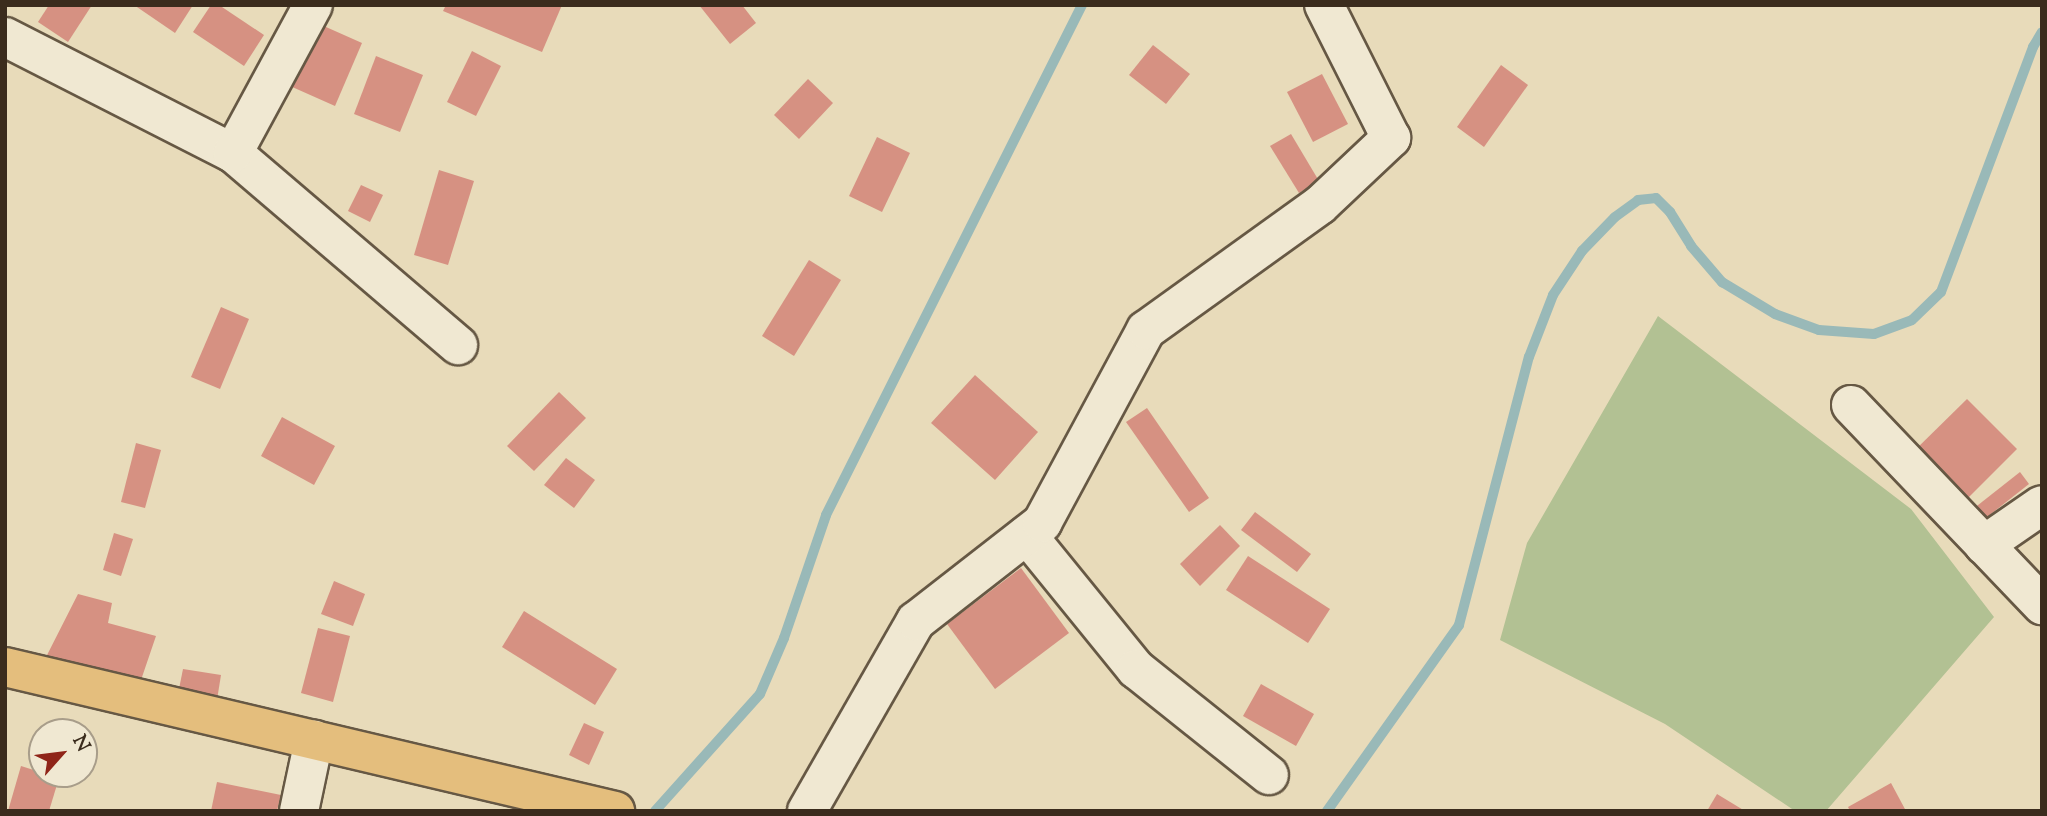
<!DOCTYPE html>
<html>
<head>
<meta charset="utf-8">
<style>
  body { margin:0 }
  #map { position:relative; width:2047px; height:816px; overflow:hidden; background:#e8dbba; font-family:"Sorts Mill Goudy",serif }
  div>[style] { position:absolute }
  .green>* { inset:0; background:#b2c193 }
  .stream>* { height:10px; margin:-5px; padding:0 5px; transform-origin:5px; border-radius:5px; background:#99b9b8 }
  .building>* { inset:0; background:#d69182 }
  .roads { filter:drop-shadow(2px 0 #665844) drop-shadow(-2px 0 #665844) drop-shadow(0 2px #665844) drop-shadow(0 -2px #665844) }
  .minor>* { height:38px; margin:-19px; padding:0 19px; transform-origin:19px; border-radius:19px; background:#f0e8d2 }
  .major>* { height:38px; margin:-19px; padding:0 19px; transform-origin:19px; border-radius:19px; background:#e4be7d }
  span { translate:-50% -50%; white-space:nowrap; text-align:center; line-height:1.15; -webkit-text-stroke:5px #f0e8d2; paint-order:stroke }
  .frame { position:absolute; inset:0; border:7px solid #3b2c1d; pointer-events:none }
  .north { position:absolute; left:28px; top:718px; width:70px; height:70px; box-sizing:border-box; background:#f0e8d2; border:2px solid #a89d8a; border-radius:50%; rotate:62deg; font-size:19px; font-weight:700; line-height:28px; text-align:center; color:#3b2c1d }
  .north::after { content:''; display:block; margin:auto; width:24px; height:32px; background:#8f2418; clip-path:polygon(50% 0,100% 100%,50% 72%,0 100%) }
</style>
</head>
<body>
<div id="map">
  <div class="green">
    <i style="clip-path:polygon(1658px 316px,1911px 509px,1994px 617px,1826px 811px,1795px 811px,1665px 724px,1500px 640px,1527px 543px)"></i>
  </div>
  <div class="stream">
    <i style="left:655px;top:811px;width:157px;rotate:-48.1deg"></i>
    <i style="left:760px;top:694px;width:61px;rotate:-66.8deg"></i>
    <i style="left:784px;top:638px;width:130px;rotate:-71.1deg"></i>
    <i style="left:826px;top:515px;width:571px;rotate:-63.35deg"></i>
    <i style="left:1327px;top:811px;width:228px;rotate:-54.6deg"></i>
    <i style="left:1459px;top:625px;width:277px;rotate:-75.4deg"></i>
    <i style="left:1529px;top:357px;width:66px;rotate:-68.8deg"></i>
    <i style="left:1553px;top:295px;width:53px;rotate:-56.6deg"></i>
    <i style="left:1582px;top:251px;width:47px;rotate:-45.9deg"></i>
    <i style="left:1615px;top:217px;width:29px;rotate:-36deg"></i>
    <i style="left:1638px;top:200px;width:18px;rotate:-6deg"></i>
    <i style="left:1656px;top:198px;width:20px;rotate:45deg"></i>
    <i style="left:1670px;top:212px;width:40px;rotate:58deg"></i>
    <i style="left:1691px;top:246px;width:48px;rotate:49.3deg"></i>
    <i style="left:1722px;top:282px;width:62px;rotate:31.1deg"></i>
    <i style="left:1775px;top:314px;width:47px;rotate:20deg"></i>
    <i style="left:1819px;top:330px;width:55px;rotate:4.2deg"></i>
    <i style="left:1874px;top:334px;width:40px;rotate:-20.2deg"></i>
    <i style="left:1912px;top:320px;width:40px;rotate:-44deg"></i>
    <i style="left:1941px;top:292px;width:262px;rotate:-69.4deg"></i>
    <i style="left:2033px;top:47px;width:17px;rotate:-59deg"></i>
  </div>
  <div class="building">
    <i style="clip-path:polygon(49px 5px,92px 5px,68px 42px,38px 22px)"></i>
    <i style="clip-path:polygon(134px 5px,193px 5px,175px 33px)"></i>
    <i style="clip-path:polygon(211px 5px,219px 5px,264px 35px,244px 66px,193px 32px)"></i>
    <i style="clip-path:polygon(446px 5px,562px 5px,542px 52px,443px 11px)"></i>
    <i style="clip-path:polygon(699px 5px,742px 5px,756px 23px,730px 44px)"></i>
    <i style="clip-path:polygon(317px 23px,362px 43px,335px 106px,290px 86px)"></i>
    <i style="clip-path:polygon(1153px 45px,1190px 74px,1166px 104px,1129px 75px)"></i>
    <i style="clip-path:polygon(472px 51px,501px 66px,476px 116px,447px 102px)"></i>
    <i style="clip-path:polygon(376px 56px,423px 75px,400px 132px,354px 114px)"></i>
    <i style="clip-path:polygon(1501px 65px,1528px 85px,1484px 147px,1457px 127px)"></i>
    <i style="clip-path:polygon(1322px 74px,1348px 124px,1313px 142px,1287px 92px)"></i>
    <i style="clip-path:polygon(808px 79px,833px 103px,799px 139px,774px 115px)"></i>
    <i style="clip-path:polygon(1291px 134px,1319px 181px,1299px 193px,1270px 146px)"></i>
    <i style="clip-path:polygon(877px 137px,910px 153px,882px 212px,849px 196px)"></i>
    <i style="clip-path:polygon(439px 170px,474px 181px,448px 265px,414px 255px)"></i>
    <i style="clip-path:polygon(361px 185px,383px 195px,370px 222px,348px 211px)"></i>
    <i style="clip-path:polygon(809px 260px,841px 280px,794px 356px,762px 336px)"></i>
    <i style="clip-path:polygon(221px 307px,249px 319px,220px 389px,191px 377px)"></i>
    <i style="clip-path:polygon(975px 375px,1038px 432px,995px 480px,931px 423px)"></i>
    <i style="clip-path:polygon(559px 392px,586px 418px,534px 471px,507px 446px)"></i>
    <i style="clip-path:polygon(1967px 399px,2017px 449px,1960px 506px,1909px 456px)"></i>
    <i style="clip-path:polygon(1147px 408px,1209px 498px,1189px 512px,1126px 422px)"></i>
    <i style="clip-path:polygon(282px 417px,335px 446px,314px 485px,261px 456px)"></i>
    <i style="clip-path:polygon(136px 443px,161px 450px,145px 508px,121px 502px)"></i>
    <i style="clip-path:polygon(566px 458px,595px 480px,574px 508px,544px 485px)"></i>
    <i style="clip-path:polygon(2020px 472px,2029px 484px,1977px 525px,1968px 513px)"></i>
    <i style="clip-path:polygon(1255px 512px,1311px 554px,1297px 572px,1241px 530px)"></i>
    <i style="clip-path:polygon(1220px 525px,1240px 546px,1200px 586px,1180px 564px)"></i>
    <i style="clip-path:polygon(114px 533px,133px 539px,121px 576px,103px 570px)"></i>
    <i style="clip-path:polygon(1248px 556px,1330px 609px,1308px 643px,1226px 590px)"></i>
    <i style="clip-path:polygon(1021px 568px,1069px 633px,995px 689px,947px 624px)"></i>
    <i style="clip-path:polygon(334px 581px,365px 594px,353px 626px,321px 614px)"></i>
    <i style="clip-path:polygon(78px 594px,112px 603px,108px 623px,156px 636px,141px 680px,43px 663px)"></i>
    <i style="clip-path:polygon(524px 611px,617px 669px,595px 705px,502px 647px)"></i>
    <i style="clip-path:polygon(318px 628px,350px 636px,333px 702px,301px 693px)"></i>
    <i style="clip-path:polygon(183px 669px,221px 675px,216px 706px,177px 699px)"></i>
    <i style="clip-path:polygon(1261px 684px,1314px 714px,1296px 746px,1243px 716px)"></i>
    <i style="clip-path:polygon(584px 723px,604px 732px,589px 765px,569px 755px)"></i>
    <i style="clip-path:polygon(21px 766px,59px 778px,49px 811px,8px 811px)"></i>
    <i style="clip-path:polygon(217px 782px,281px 795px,277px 811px,211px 811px)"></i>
    <i style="clip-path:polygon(1891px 783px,1906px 811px,1850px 811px,1848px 807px)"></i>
    <i style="clip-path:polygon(1717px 794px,1745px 811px,1707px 811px)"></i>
  </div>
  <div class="roads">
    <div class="minor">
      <i style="left:5px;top:37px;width:256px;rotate:27deg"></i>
      <i style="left:233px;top:153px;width:296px;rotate:40.5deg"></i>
      <i style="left:233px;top:153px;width:168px;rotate:-61.6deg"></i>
      <i style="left:1851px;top:405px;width:277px;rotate:46.3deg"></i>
      <i style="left:1027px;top:535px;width:173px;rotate:50.9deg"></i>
      <i style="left:1136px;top:669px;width:170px;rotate:38.6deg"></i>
      <i style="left:1984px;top:545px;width:70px;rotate:-34.6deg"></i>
      <i style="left:299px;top:811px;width:73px;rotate:-78.1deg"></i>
      <i style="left:807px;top:811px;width:219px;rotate:-60.2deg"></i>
      <i style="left:916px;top:621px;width:160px;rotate:-37.9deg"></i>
      <i style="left:1042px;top:523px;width:219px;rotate:-61.7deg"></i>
      <i style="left:1146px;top:330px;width:214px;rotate:-35.7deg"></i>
      <i style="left:1320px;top:205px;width:98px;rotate:-43.3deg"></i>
      <i style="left:1391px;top:138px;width:149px;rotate:-116.7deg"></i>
    </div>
    <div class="major">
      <i style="left:5px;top:667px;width:627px;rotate:13.28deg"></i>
    </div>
  </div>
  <div class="frame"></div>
  <div class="north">N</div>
</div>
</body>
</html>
